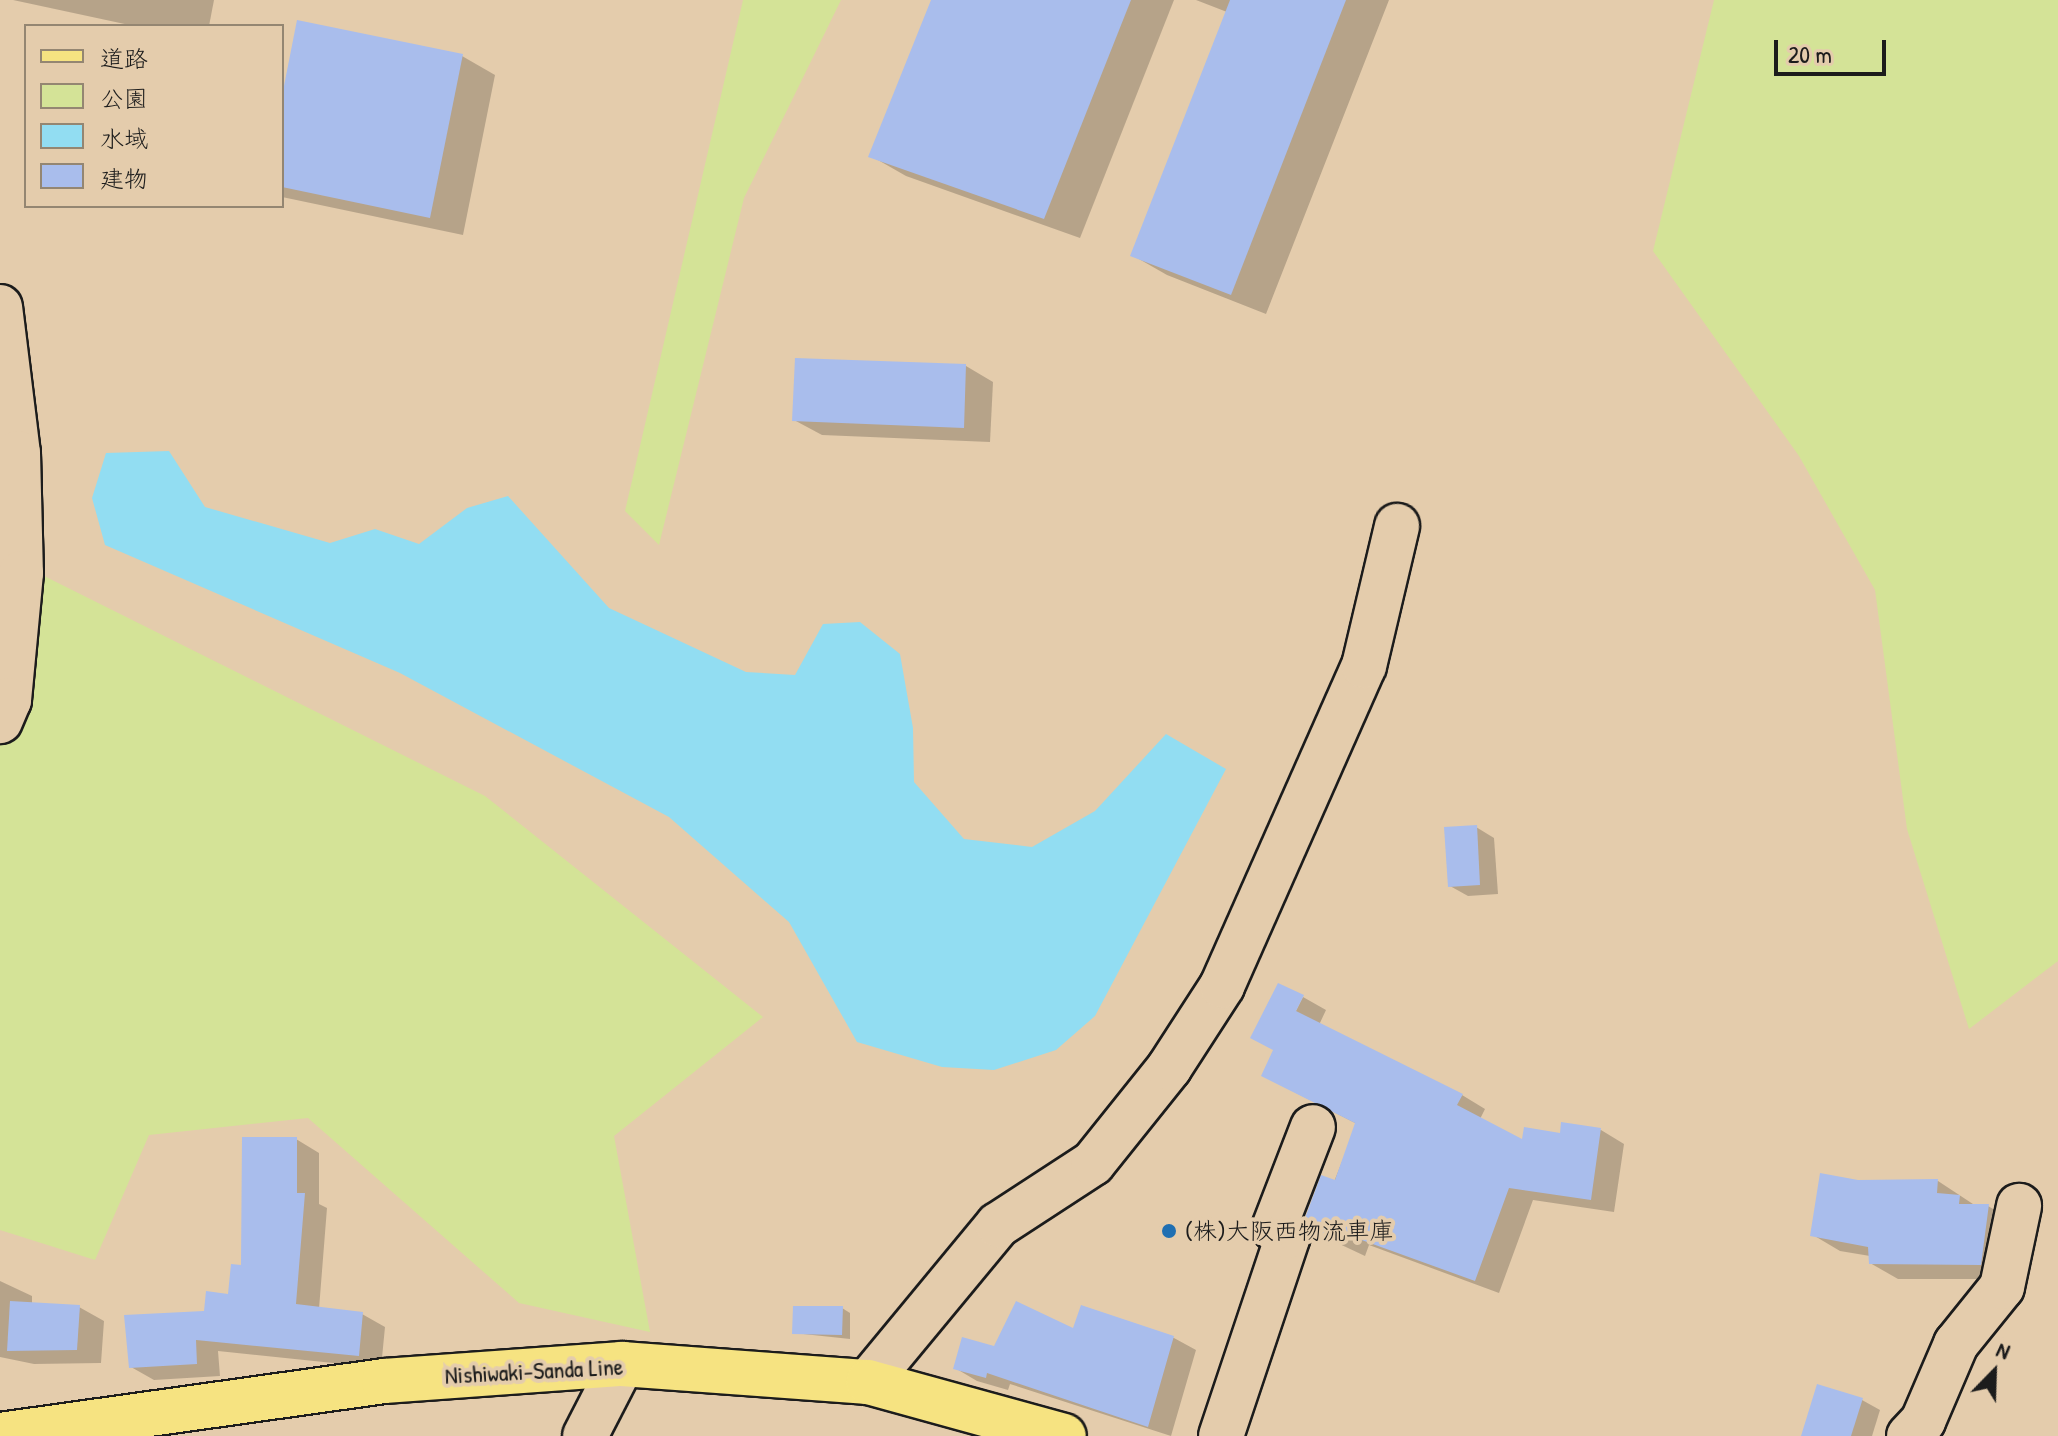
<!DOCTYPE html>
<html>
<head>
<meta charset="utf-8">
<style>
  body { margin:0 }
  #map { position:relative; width:2058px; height:1436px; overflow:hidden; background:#e4ccac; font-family:"Patrick Hand","Klee One",sans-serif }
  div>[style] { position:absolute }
  .green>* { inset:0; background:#d4e397 }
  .water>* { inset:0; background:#92ddf2 }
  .shadow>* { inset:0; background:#0003 }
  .building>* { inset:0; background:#a9bdec }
  .roads { filter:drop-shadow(2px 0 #1c1c1c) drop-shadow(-2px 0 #1c1c1c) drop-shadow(0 2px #1c1c1c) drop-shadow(0 -2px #1c1c1c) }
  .minor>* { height:44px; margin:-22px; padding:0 22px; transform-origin:22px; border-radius:22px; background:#e4ccac }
  .major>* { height:44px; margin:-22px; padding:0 22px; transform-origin:22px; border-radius:22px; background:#f6e381 }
  .dots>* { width:22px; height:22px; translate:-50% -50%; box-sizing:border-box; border:4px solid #e4ccac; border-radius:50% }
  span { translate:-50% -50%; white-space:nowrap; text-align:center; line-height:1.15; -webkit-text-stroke:8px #e4ccac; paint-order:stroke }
  .poi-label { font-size:24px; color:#1c1c1c }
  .left { translate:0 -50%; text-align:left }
  .street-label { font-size:24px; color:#1c1c1c }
  .legend { position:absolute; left:24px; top:24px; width:260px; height:184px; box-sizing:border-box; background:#e4ccac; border:2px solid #948672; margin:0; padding:10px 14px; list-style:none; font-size:24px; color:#1c1c1c }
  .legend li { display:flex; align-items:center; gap:16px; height:40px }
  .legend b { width:40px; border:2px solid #948672 }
  .north { position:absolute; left:1954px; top:1332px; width:80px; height:80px; -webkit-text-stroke:6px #e4ccac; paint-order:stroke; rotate:23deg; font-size:22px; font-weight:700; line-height:32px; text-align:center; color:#1c1c1c }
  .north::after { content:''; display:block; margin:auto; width:28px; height:36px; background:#1c1c1c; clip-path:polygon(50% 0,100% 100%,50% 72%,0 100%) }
  .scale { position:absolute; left:1774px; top:40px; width:112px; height:36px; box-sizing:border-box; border:4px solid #1c1c1c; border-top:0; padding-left:10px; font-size:24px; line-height:28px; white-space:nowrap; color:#1c1c1c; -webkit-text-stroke:6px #e4ccac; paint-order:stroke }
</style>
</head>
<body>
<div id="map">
  <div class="green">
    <i style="clip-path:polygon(743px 0,841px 0,744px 198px,659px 545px,625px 511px)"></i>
    <i style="clip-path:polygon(1714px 0,2058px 0,2058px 961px,1969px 1029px,1907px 829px,1875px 590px,1799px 456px,1653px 251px)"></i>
    <i style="clip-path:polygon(0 554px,485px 796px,763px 1017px,614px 1136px,650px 1332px,519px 1303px,308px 1118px,149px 1135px,95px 1260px,0 1230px)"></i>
  </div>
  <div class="water">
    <i style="clip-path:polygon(169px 451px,205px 507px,330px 543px,375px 529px,419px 544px,467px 508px,508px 496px,609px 608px,746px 672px,795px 675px,823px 624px,860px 622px,900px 654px,913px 728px,914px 782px,964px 839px,1032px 847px,1095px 811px,1166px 734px,1226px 769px,1095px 1016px,1056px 1050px,994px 1070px,942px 1067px,857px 1042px,789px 922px,669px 817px,400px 673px,105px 545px,92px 498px,106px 453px)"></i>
  </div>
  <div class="shadow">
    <i style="clip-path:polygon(13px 0,214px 0,209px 26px,134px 26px)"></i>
    <i style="clip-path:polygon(933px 0,1174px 0,1080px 238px,906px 176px,871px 156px)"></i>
    <i style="clip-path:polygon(1196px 0,1389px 0,1266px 314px,1167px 275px,1132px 255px,1227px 12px)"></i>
    <i style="clip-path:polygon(462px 56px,495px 75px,463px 235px,282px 197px,282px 87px)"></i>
    <i style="clip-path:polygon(966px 366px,993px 382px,990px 442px,822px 435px,794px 420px)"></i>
    <i style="clip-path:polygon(1476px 827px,1494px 838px,1498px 894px,1468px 896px,1450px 886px)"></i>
    <i style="clip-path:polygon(1303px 997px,1326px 1010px,1319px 1025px,1462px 1095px,1485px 1109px,1480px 1119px,1524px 1142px,1561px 1135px,1563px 1124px,1601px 1130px,1624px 1144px,1614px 1212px,1533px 1200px,1499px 1293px,1369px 1245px,1365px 1256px,1314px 1232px,1357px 1124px,1263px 1076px)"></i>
    <i style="clip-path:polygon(296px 1139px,319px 1153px,319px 1204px,327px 1208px,319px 1309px,362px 1314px,385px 1327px,381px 1368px,218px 1351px,220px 1376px,154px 1380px,131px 1367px,230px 1296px)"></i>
    <i style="clip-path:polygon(1938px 1181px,1976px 1206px,1988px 1206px,2015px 1222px,2008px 1279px,1898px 1279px,1870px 1263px,1870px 1256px,1840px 1251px,1813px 1235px,1858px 1182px)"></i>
    <i style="clip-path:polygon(0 1281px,32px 1296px,32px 1304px,79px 1307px,104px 1321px,101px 1363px,34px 1364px,0 1357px)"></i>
    <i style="clip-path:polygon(842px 1308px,850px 1313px,850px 1339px,794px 1333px)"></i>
    <i style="clip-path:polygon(1082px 1308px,1174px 1338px,1196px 1350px,1171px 1436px,1010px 1384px,1008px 1390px,977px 1381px,955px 1368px,995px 1349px,1074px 1331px)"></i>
    <i style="clip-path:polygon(1862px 1400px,1880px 1410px,1872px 1436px,1810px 1436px)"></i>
  </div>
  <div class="building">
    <i style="clip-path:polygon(931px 0,1131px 0,1044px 219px,868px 157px)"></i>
    <i style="clip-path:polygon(1230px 0,1346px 0,1231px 295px,1130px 256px)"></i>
    <i style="clip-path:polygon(297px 20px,463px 54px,430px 218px,282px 187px,282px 96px)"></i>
    <i style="clip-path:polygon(795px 358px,966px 364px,964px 428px,792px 421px)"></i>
    <i style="clip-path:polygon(1477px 825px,1480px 885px,1448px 887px,1444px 827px)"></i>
    <i style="clip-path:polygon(1278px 983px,1304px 995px,1296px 1011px,1463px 1094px,1457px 1105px,1522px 1139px,1524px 1127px,1560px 1133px,1561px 1122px,1601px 1128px,1591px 1200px,1509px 1188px,1475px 1281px,1345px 1234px,1341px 1244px,1313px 1234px,1305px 1218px,1321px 1175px,1335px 1180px,1355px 1123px,1261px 1076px,1273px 1050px,1250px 1038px)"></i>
    <i style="clip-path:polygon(242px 1137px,297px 1137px,297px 1193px,305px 1193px,296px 1304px,363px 1312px,359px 1356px,196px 1340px,197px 1364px,129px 1368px,124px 1315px,204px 1311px,206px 1291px,228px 1294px,231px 1264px,241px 1265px)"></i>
    <i style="clip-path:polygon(1820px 1173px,1858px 1180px,1938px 1179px,1937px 1193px,1960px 1195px,1959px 1204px,1989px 1204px,1981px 1265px,1869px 1264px,1868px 1247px,1810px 1236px)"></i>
    <i style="clip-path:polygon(10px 1301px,80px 1305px,77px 1350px,7px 1351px)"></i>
    <i style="clip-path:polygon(1016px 1301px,1073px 1328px,1081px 1305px,1174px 1336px,1148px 1427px,987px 1373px,986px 1378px,953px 1369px,962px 1337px,994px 1346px)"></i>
    <i style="clip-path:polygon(793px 1306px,843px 1306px,842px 1335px,792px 1334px)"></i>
    <i style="clip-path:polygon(1817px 1384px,1863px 1398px,1851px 1436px,1801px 1436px)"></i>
  </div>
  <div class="roads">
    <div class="minor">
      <i style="left:0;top:307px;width:147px;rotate:83deg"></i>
      <i style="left:18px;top:453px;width:120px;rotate:88.6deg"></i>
      <i style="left:21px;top:573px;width:128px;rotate:95.4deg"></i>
      <i style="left:9px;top:700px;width:23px;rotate:113deg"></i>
      <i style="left:868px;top:1382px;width:204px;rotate:-50.4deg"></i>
      <i style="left:998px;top:1225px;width:113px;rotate:-33.1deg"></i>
      <i style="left:1093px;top:1163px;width:122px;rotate:-51.3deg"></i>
      <i style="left:1169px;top:1068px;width:98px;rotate:-57.1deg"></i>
      <i style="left:1222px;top:986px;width:350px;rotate:-66.1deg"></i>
      <i style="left:1364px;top:666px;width:144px;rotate:-76.7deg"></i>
      <i style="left:585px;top:1436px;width:81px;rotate:-62.8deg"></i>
      <i style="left:1221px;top:1436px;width:211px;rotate:-71.5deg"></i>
      <i style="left:1288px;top:1236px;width:16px;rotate:-150deg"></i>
      <i style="left:1274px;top:1228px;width:108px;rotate:-68.9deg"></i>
      <i style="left:1909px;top:1436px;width:21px;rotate:-47deg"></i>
      <i style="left:1923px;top:1421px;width:84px;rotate:-66.8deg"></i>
      <i style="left:1956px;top:1344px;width:73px;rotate:-51.1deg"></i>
      <i style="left:2002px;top:1287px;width:83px;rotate:-78.1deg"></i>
    </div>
    <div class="major">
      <i style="left:0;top:1435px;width:388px;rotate:-8deg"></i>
      <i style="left:384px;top:1381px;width:239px;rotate:-4.1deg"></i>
      <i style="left:622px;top:1364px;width:247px;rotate:4.2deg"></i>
      <i style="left:868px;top:1382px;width:203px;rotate:15.4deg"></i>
    </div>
  </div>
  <div class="dots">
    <i style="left:1169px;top:1231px;background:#1f6fb2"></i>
  </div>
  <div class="poi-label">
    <span class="left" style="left:1185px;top:1231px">(株)大阪西物流車庫</span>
  </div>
  <div class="street-label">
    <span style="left:534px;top:1371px;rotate:-3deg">Nishiwaki-Sanda Line</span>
  </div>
  <ul class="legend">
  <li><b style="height:10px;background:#f6e381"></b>道路</li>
  <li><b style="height:22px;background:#d4e397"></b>公園</li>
  <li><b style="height:22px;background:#92ddf2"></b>水域</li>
  <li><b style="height:22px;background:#a9bdec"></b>建物</li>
  </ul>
  <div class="north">N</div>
  <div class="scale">20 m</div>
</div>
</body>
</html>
